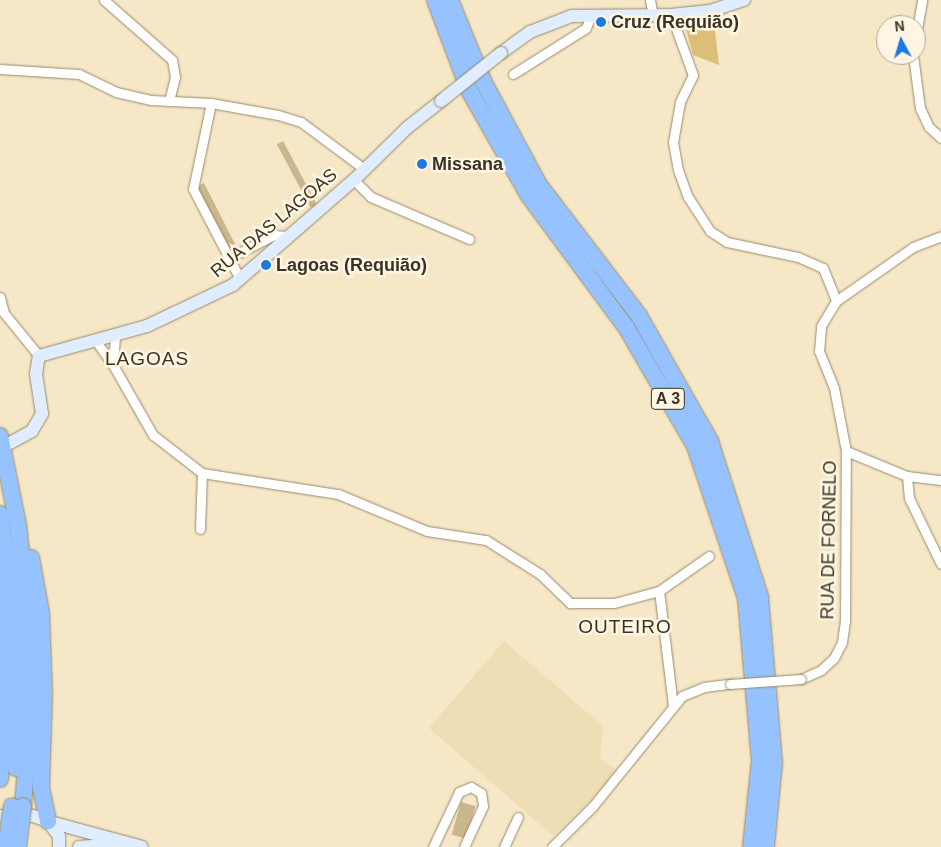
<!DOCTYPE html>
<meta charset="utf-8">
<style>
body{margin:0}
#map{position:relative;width:941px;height:847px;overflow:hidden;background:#f6e7c7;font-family:Arial,sans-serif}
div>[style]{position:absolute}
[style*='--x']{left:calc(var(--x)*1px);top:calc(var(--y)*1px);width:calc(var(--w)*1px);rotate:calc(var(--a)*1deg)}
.built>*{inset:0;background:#eeddb5}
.green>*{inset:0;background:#cab78d;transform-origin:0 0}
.water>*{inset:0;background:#dcbe77}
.roads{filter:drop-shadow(0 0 1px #978a6b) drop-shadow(0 0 1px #978a6b)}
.street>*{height:9px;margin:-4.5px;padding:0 4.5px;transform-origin:4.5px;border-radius:4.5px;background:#fff}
.secondary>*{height:12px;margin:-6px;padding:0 6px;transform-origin:6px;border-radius:6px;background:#e0edff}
.highway>*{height:16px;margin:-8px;padding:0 8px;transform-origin:8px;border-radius:8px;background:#96c3ff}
.bridges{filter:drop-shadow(0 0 1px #978a6b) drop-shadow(0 0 1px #978a6b)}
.street-bridge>*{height:9px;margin:-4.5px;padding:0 4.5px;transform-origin:4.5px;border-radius:4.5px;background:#fff}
.secondary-bridge>*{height:12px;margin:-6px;padding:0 6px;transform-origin:6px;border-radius:6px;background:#e0edff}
.highway-bridge>*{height:16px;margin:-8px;padding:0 8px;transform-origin:8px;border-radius:8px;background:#96c3ff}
.dots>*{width:14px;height:14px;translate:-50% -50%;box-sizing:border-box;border:2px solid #fef5e2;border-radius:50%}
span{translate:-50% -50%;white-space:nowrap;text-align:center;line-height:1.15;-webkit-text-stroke:5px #fef5e2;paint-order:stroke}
.shield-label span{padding:1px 4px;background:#fef5e2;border:1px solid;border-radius:4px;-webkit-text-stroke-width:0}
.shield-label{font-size:16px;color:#383326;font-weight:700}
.poi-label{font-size:18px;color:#383326;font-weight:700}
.left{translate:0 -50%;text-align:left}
.street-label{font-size:18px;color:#383326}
.neighbourhood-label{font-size:19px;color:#383326;letter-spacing:1px}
.north{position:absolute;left:876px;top:15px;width:50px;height:50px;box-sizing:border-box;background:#fef5e2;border:1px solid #afa797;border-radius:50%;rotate:354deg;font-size:14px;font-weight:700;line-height:20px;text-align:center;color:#383326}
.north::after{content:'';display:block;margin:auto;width:18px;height:22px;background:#1e78e1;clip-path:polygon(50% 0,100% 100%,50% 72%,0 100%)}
</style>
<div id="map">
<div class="built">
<div style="clip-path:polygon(504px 641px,603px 726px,600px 758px,616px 770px,599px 794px,553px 836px,429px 728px)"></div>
</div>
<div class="green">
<div style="left:283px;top:141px;width:72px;height:7px;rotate:62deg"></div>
<div style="clip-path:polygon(204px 183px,237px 248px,230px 252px,195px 187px)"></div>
<div style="left:461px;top:802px;width:15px;height:34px;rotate:16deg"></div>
</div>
<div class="water">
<div style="clip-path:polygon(690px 20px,714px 23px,719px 65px,693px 55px,686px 29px)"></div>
</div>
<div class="roads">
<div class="street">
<div style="--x:104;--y:0;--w:91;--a:41.4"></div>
<div style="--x:172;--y:60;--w:17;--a:80"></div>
<div style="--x:175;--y:77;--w:25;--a:104"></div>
<div style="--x:650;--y:0;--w:16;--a:79"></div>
<div style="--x:671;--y:15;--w:64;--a:69.9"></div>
<div style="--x:693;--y:75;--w:30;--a:116"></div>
<div style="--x:680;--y:102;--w:41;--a:99.9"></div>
<div style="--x:673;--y:142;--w:28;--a:80"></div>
<div style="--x:678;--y:170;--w:29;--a:70"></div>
<div style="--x:688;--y:197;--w:40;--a:57.1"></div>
<div style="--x:710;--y:231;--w:20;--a:33"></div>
<div style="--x:727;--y:242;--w:73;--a:11.9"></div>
<div style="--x:798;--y:257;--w:27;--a:24"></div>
<div style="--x:823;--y:268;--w:35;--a:68"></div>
<div style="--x:916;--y:35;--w:36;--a:-80"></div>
<div style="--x:913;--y:55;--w:53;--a:82.5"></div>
<div style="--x:920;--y:108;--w:21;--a:65"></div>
<div style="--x:929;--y:127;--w:16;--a:43"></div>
<div style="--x:0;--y:69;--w:79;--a:3.6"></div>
<div style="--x:79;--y:74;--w:41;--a:25.9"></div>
<div style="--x:116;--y:92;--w:36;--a:13"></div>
<div style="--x:151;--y:100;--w:60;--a:2.9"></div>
<div style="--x:211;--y:103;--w:68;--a:10.2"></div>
<div style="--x:278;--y:115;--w:24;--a:17"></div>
<div style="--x:301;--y:122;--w:79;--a:36.7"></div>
<div style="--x:513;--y:74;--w:86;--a:-32.2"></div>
<div style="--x:586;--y:28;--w:14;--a:-69"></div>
<div style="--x:211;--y:103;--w:88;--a:101.8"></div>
<div style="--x:193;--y:189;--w:102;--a:62.4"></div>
<div style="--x:354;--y:180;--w:24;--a:45"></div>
<div style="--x:371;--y:197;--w:107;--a:23.2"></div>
<div style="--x:229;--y:258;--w:51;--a:-27.1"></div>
<div style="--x:274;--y:235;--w:16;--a:4"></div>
<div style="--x:0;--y:297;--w:16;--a:76"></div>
<div style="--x:4;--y:313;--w:55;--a:50.9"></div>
<div style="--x:115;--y:336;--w:29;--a:94"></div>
<div style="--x:113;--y:365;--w:81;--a:60.3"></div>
<div style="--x:153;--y:435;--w:62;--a:37.8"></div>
<div style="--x:202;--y:473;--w:138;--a:8.8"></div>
<div style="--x:338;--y:494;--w:96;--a:22.6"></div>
<div style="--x:427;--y:531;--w:60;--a:8.7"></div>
<div style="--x:486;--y:540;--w:64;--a:32.2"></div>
<div style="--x:540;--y:574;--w:42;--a:44"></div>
<div style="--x:570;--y:603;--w:44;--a:0"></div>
<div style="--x:614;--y:603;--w:47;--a:-14.9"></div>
<div style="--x:96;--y:341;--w:29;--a:55"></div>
<div style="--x:846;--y:451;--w:66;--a:22.3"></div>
<div style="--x:907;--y:476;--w:22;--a:85"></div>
<div style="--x:909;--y:498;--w:73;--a:64.1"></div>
<div style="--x:907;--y:476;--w:34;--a:7"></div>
<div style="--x:200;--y:529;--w:56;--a:-88"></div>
<div style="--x:801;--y:679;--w:22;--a:-24"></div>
<div style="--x:821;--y:670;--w:18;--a:-43"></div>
<div style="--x:834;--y:658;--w:18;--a:-63"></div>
<div style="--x:842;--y:642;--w:21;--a:-82"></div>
<div style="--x:845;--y:621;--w:170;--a:-89.7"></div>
<div style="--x:846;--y:451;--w:64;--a:-100.8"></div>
<div style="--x:834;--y:388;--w:40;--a:-112"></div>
<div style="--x:819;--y:351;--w:25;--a:-85"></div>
<div style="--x:821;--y:326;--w:29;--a:-59"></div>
<div style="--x:836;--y:301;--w:94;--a:-35"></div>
<div style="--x:913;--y:247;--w:30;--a:-21"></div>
<div style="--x:673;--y:706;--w:116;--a:-96.9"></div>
<div style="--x:659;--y:591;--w:61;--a:-35"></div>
<div style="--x:433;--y:847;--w:61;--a:-64.7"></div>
<div style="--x:459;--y:792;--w:13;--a:-23"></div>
<div style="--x:471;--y:787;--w:12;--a:31"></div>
<div style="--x:481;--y:793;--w:13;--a:81"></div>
<div style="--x:483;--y:806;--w:45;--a:114.9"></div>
<div style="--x:504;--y:847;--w:33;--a:-65"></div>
<div style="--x:552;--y:847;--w:58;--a:-45"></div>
<div style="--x:593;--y:806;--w:141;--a:-51"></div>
<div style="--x:682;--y:696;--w:24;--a:-22"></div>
<div style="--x:704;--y:687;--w:26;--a:-7"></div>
</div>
<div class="secondary">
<div style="--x:501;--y:53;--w:36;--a:-36"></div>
<div style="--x:530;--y:32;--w:45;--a:-20.9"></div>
<div style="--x:572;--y:16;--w:99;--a:-0.6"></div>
<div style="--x:671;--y:15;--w:39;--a:-6"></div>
<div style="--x:710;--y:11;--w:36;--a:-18"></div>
<div style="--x:10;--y:443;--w:25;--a:-29"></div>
<div style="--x:32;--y:431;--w:20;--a:-60"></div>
<div style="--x:42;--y:414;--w:40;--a:-98.5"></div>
<div style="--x:36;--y:374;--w:18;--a:-81"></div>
<div style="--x:39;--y:356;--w:112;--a:-15.5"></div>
<div style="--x:147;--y:326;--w:95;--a:-25.5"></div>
<div style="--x:233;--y:285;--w:160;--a:-41"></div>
<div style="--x:354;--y:180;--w:76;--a:-44.5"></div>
<div style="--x:408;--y:127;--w:42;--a:-38.2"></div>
<div style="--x:0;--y:816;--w:33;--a:0"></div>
<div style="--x:33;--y:816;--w:16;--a:18"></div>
<div style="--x:48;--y:821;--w:19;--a:54"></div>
<div style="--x:59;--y:836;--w:11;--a:90"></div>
<div style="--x:50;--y:822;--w:95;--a:15.2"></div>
<div style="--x:79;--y:847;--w:40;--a:-4.3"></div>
</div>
<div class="highway">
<div style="--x:435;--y:0;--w:96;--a:69.3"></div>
<div style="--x:469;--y:90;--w:122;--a:60.5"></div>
<div style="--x:529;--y:196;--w:163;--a:53.5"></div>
<div style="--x:626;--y:327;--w:138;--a:59.9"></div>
<div style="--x:695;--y:446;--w:160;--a:71.5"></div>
<div style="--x:746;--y:598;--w:163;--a:85.1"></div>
<div style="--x:760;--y:760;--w:87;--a:95.9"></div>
<div style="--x:450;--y:0;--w:87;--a:67.8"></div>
<div style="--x:483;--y:81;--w:118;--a:61.7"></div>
<div style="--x:539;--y:185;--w:165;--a:52.6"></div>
<div style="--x:639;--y:316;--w:144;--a:60.4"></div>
<div style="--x:710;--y:441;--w:164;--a:72.2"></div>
<div style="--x:760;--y:597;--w:166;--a:85.2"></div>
<div style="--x:774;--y:762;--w:85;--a:95.4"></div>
<div style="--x:0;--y:436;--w:91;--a:78.6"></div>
<div style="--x:18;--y:525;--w:82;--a:83.7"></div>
<div style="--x:27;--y:607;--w:103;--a:87.8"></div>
<div style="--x:31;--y:710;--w:96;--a:94.8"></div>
<div style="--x:0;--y:514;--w:128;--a:81.9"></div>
<div style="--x:18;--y:641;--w:127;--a:90.9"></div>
<div style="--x:31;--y:558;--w:56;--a:79.7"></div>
<div style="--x:41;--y:613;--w:80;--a:87.9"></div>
<div style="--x:44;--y:693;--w:95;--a:91.8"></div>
<div style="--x:41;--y:788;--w:34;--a:78"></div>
<div style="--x:0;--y:779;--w:55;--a:-85.8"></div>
<div style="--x:4;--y:724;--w:144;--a:-90.4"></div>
</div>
</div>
<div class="bridges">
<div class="street-bridge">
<div style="--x:730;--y:684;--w:71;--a:-4"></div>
</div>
<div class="secondary-bridge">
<div style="--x:441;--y:101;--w:77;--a:-38.7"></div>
</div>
<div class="highway-bridge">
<div style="--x:6;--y:847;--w:41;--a:-81.7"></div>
<div style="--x:18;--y:847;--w:41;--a:-83"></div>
</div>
</div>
<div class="dots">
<div style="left:601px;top:22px;background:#1e78e1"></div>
<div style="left:422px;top:164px;background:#1e78e1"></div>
<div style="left:266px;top:265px;background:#1e78e1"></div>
</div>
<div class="shield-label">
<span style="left:668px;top:399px">A 3</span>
</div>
<div class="poi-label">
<span class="left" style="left:611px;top:22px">Cruz (Requião)</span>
<span class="left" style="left:432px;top:164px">Missana</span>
<span class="left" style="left:276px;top:265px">Lagoas (Requião)</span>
</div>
<div class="street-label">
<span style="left:274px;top:223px;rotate:-40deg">RUA DAS LAGOAS</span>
<span style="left:829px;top:540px;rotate:-89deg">RUA DE FORNELO</span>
</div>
<div class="neighbourhood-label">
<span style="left:147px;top:359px">LAGOAS</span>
<span style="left:625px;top:627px">OUTEIRO</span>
</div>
<div class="north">N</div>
</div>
